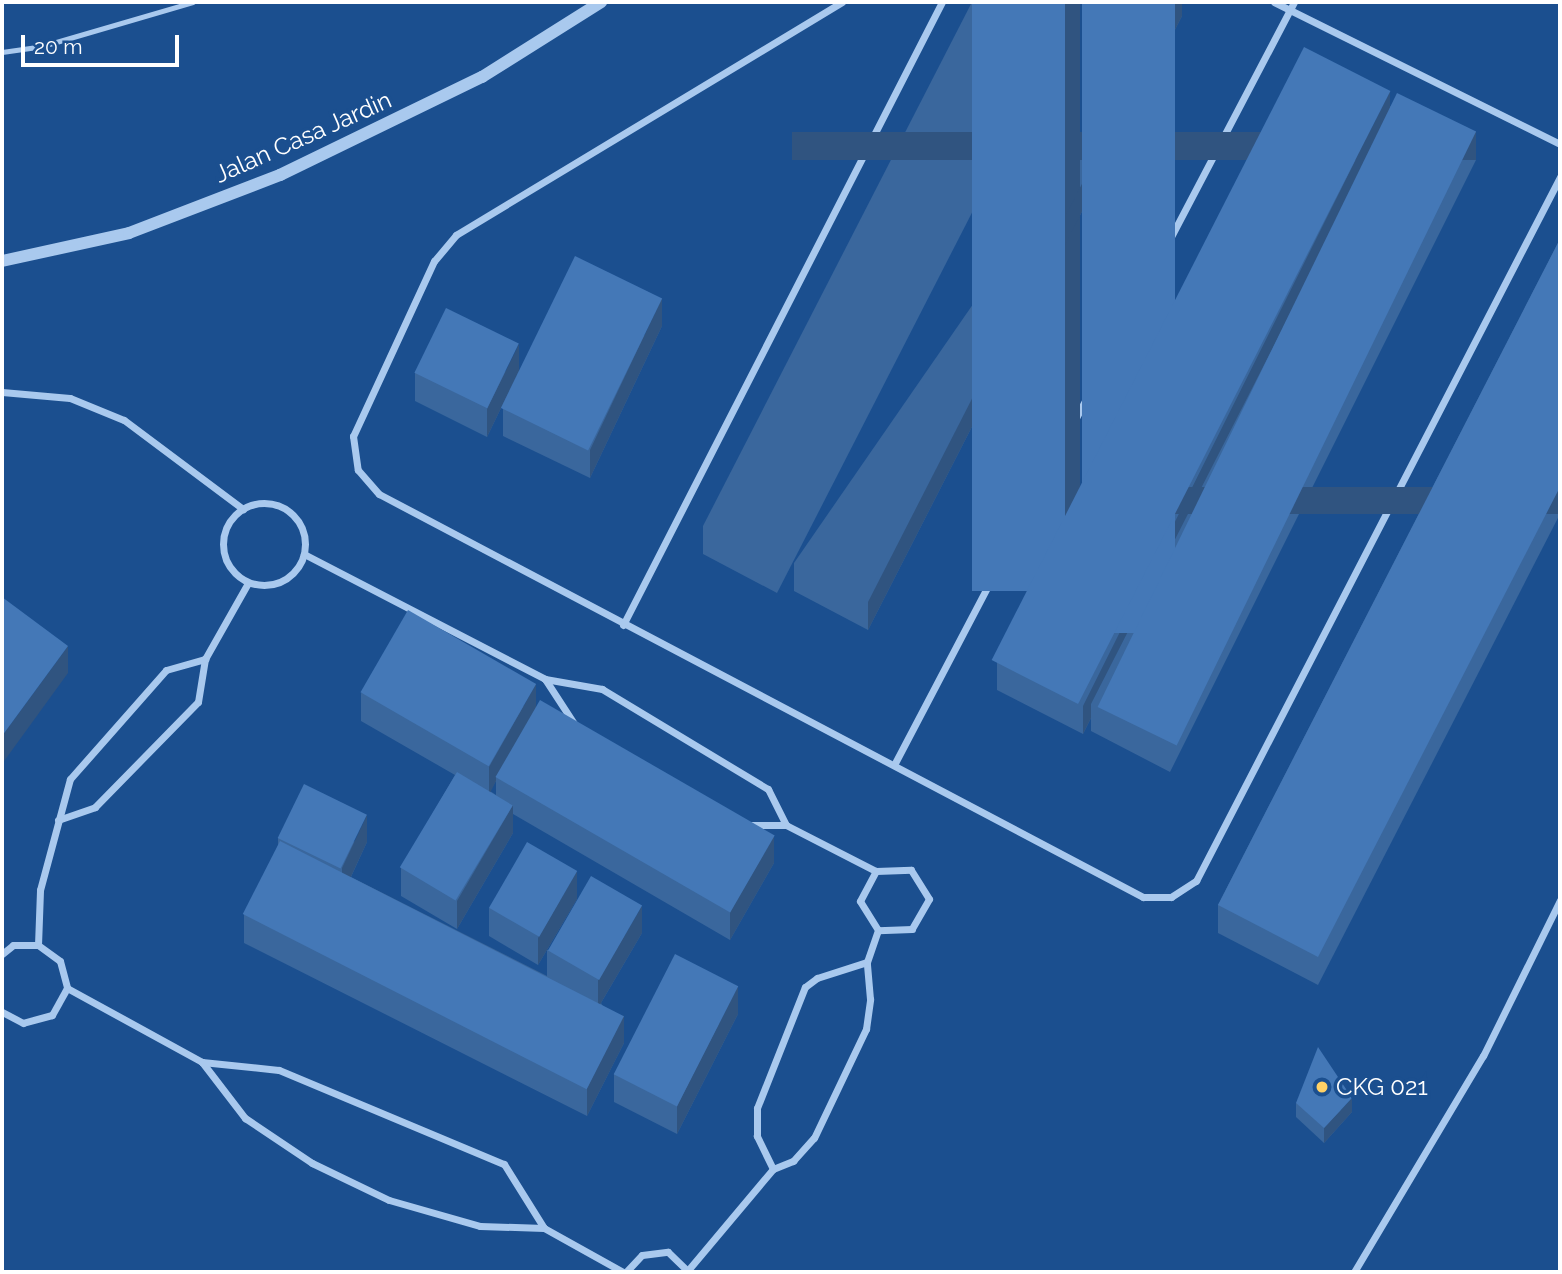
<!DOCTYPE html>
<style>
body{margin:0}
#map{position:relative;width:1562px;height:1274px;overflow:hidden;background:#1b4f8f;font-family:Raleway,sans-serif}
div>[style]{position:absolute}
[style*='--x']{left:calc(var(--x)*1px);top:calc(var(--y)*1px);width:calc(var(--w)*1px);rotate:calc(var(--a)*1deg)}
.service>*{height:5px;margin:-2.5px;padding:0 2.5px;transform-origin:2.5px;border-radius:2.5px;background:#a9c9ee}
.minor>*{height:7px;margin:-3.5px;padding:0 3.5px;transform-origin:3.5px;border-radius:3.5px;background:#a9c9ee}
.minor>.ring{margin:-3.5px;padding:0;box-sizing:content-box;background:none;border:7px solid #a9c9ee;border-radius:50%}
.tertiary>*{height:12px;margin:-6px;padding:0 6px;transform-origin:6px;border-radius:6px;background:#a9c9ee}
.wall>*{inset:0;background:#3a679d}
.shaded-wall>*{inset:0;background:#305480;transform-origin:0 0}
.building>*{inset:0;background:#4478b7;transform-origin:0 0}
.dots>*{width:19px;height:19px;translate:-50% -50%;box-sizing:border-box;border:4px solid #1b4f8f;border-radius:50%}
span{translate:-50% -50%;white-space:nowrap;text-align:center;line-height:1.15;-webkit-text-stroke:7px #1b4f8f;paint-order:stroke}
.street-label{font-size:24px;color:#fff}
.poi-label{font-size:24px;color:#fff}
.left{translate:0 -50%;text-align:left}
.frame{position:absolute;inset:0;border:4px solid #fff;pointer-events:none}
.scale{position:absolute;left:21px;top:35px;width:158px;height:32px;box-sizing:border-box;border:4px solid #fff;border-top:0;padding-left:9px;font-size:21px;line-height:24px;white-space:nowrap;color:#fff;-webkit-text-stroke:5px #1b4f8f;paint-order:stroke}
</style>
<div id="map">
<div class="service">
<div style="--x:2;--y:52;--w:37;--a:-8"></div>
<div style="--x:39;--y:47;--w:160;--a:-16.3"></div>
</div>
<div class="minor">
<div style="--x:842;--y:2;--w:451;--a:148.9"></div>
<div style="--x:456;--y:235;--w:34;--a:130"></div>
<div style="--x:434;--y:261;--w:193;--a:114.8"></div>
<div style="--x:353;--y:436;--w:34;--a:82"></div>
<div style="--x:358;--y:470;--w:32;--a:49"></div>
<div style="--x:379;--y:494;--w:864;--a:27.81"></div>
<div style="--x:1143;--y:897;--w:28;--a:0"></div>
<div style="--x:1171;--y:897;--w:30;--a:-33"></div>
<div style="--x:1196;--y:881;--w:793;--a:-62.66"></div>
<div style="--x:1274;--y:2;--w:319;--a:26.4"></div>
<div style="--x:2;--y:392;--w:68;--a:5"></div>
<div style="--x:70;--y:398;--w:58;--a:22.2"></div>
<div style="--x:124;--y:420;--w:149;--a:36.8"></div>
<div class="ring" style="left:223px;top:503px;width:75px;height:75px"></div>
<div style="--x:304;--y:554;--w:271;--a:27.4"></div>
<div style="--x:545;--y:679;--w:58;--a:10"></div>
<div style="--x:602;--y:689;--w:194;--a:31.1"></div>
<div style="--x:768;--y:789;--w:40;--a:63.4"></div>
<div style="--x:623;--y:625;--w:700;--a:-62.89"></div>
<div style="--x:545;--y:679;--w:55;--a:56.9"></div>
<div style="--x:894;--y:765;--w:861;--a:-62.33"></div>
<div style="--x:58;--y:820;--w:39;--a:-19"></div>
<div style="--x:95;--y:807;--w:147;--a:-45.6"></div>
<div style="--x:198;--y:702;--w:44;--a:-80.8"></div>
<div style="--x:205;--y:659;--w:87;--a:-60.5"></div>
<div style="--x:748;--y:825;--w:38;--a:0"></div>
<div style="--x:786;--y:825;--w:101;--a:27.1"></div>
<div style="--x:911;--y:870;--w:34;--a:58"></div>
<div style="--x:929;--y:899;--w:34;--a:120"></div>
<div style="--x:912;--y:929;--w:34;--a:178"></div>
<div style="--x:878;--y:930;--w:34;--a:-122"></div>
<div style="--x:860;--y:901;--w:34;--a:-62"></div>
<div style="--x:876;--y:871;--w:35;--a:-2"></div>
<div style="--x:38;--y:945;--w:55;--a:-87.9"></div>
<div style="--x:40;--y:890;--w:115;--a:-74.9"></div>
<div style="--x:70;--y:779;--w:145;--a:-48.6"></div>
<div style="--x:166;--y:670;--w:41;--a:-15.8"></div>
<div style="--x:2;--y:954;--w:14;--a:-39"></div>
<div style="--x:13;--y:945;--w:25;--a:0"></div>
<div style="--x:38;--y:945;--w:27;--a:36"></div>
<div style="--x:60;--y:961;--w:28;--a:75"></div>
<div style="--x:67;--y:988;--w:31;--a:119"></div>
<div style="--x:52;--y:1015;--w:30;--a:165"></div>
<div style="--x:23;--y:1023;--w:24;--a:-152"></div>
<div style="--x:67;--y:988;--w:154;--a:28.7"></div>
<div style="--x:202;--y:1062;--w:71;--a:52.5"></div>
<div style="--x:245;--y:1118;--w:81;--a:33.9"></div>
<div style="--x:312;--y:1163;--w:85;--a:25.7"></div>
<div style="--x:389;--y:1200;--w:95;--a:15.9"></div>
<div style="--x:480;--y:1226;--w:64;--a:1.8"></div>
<div style="--x:544;--y:1228;--w:90;--a:29.1"></div>
<div style="--x:202;--y:1062;--w:77;--a:5.9"></div>
<div style="--x:279;--y:1070;--w:244;--a:22.7"></div>
<div style="--x:504;--y:1164;--w:75;--a:58"></div>
<div style="--x:773;--y:1169;--w:37;--a:-116"></div>
<div style="--x:757;--y:1136;--w:28;--a:-90"></div>
<div style="--x:757;--y:1108;--w:130;--a:-68.4"></div>
<div style="--x:805;--y:987;--w:15;--a:-37"></div>
<div style="--x:817;--y:978;--w:52;--a:-17.7"></div>
<div style="--x:689;--y:1269;--w:131;--a:-50"></div>
<div style="--x:773;--y:1169;--w:22;--a:-22"></div>
<div style="--x:793;--y:1161;--w:31;--a:-48"></div>
<div style="--x:814;--y:1138;--w:121;--a:-64.5"></div>
<div style="--x:866;--y:1029;--w:30;--a:-82"></div>
<div style="--x:870;--y:999;--w:37;--a:-95"></div>
<div style="--x:867;--y:962;--w:34;--a:-71"></div>
<div style="--x:626;--y:1272;--w:23;--a:-47"></div>
<div style="--x:642;--y:1255;--w:26;--a:-7"></div>
<div style="--x:668;--y:1252;--w:29;--a:44"></div>
<div style="--x:1354;--y:1272;--w:252;--a:-59.2"></div>
<div style="--x:1483;--y:1056;--w:174;--a:-63.7"></div>
</div>
<div class="tertiary">
<div style="--x:2;--y:261;--w:130;--a:-12.4"></div>
<div style="--x:129;--y:233;--w:162;--a:-21"></div>
<div style="--x:280;--y:175;--w:225;--a:-25.9"></div>
<div style="--x:482;--y:77;--w:141;--a:-32.2"></div>
</div>
<div class="wall">
<div style="clip-path:polygon(972px 2px,1080px 2px,777px 593px,703px 554px,703px 526px)"></div>
<div style="clip-path:polygon(1182px 2px,1182px 16px,868px 630px,794px 591px,794px 563px)"></div>
<div style="clip-path:polygon(1390px 106px,1476px 160px,1170px 772px,1091px 731px,1091px 718px,1083px 734px,997px 690px,997px 663px)"></div>
<div style="clip-path:polygon(1560px 239px,1560px 514px,1318px 985px,1218px 933px,1218px 905px)"></div>
<div style="clip-path:polygon(662px 326px,590px 478px,503px 436px,503px 409px)"></div>
<div style="clip-path:polygon(519px 371px,487px 437px,415px 401px,415px 373px)"></div>
<div style="clip-path:polygon(evenodd,361px 693px,536px 707px,774px 863px,730px 940px,513px 814px,513px 833px,457px 929px,401px 896px,401px 868px,455px 775px,361px 721px,361px 693px,496px 781px,496px 795px,490px 791px,496px 781px)"></div>
<div style="clip-path:polygon(278px 838px,367px 842px,351px 877px,547px 976px,547px 950px,642px 933px,601px 1003px,624px 1043px,587px 1116px,244px 943px,244px 915px,278px 846px)"></div>
<div style="clip-path:polygon(577px 899px,538px 965px,489px 936px,489px 908px)"></div>
<div style="clip-path:polygon(738px 1014px,677px 1134px,614px 1102px,614px 1074px)"></div>
<div style="clip-path:polygon(1296px 1103px,1352px 1112px,1324px 1143px,1296px 1117px)"></div>
</div>
<div class="shaded-wall">
<div style="left:1065px;top:2px;width:15px;height:632px"></div>
<div style="clip-path:polygon(1175px 2px,1182px 2px,1182px 16px,868px 630px,868px 602px)"></div>
<div style="clip-path:polygon(1390px 91px,1390px 118px,1091px 704px,1091px 718px,1083px 734px,1083px 706px)"></div>
<div style="left:1476px;top:132px;width:28px;height:684px;rotate:90deg"></div>
<div style="clip-path:polygon(662px 298px,662px 326px,590px 478px,590px 450px)"></div>
<div style="clip-path:polygon(519px 344px,519px 371px,487px 437px,487px 409px)"></div>
<div style="left:1560px;top:487px;width:27px;height:529px;rotate:90deg"></div>
<div style="clip-path:polygon(68px 646px,68px 673px,2px 764px,2px 736px)"></div>
<div style="clip-path:polygon(536px 684px,536px 712px,496px 777px,496px 781px,489px 795px,489px 767px)"></div>
<div style="clip-path:polygon(513px 805px,513px 833px,457px 929px,457px 901px)"></div>
<div style="clip-path:polygon(367px 815px,367px 842px,342px 896px,342px 868px)"></div>
<div style="clip-path:polygon(774px 836px,774px 863px,730px 940px,730px 912px)"></div>
<div style="clip-path:polygon(577px 871px,577px 899px,538px 965px,538px 938px)"></div>
<div style="clip-path:polygon(642px 906px,642px 933px,598px 1008px,598px 980px)"></div>
<div style="clip-path:polygon(738px 986px,738px 1014px,677px 1134px,677px 1106px)"></div>
<div style="clip-path:polygon(624px 1015px,624px 1043px,587px 1116px,587px 1088px)"></div>
<div style="clip-path:polygon(1352px 1098px,1352px 1112px,1324px 1143px,1324px 1128px)"></div>
</div>
<div class="building">
<div style="left:972px;top:2px;width:93px;height:589px"></div>
<div style="left:1082px;top:2px;width:93px;height:631px"></div>
<div style="left:1304px;top:47px;width:97px;height:688px;rotate:27deg"></div>
<div style="left:1397px;top:93px;width:88px;height:683px;rotate:26deg"></div>
<div style="clip-path:polygon(1560px 239px,1560px 487px,1318px 957px,1218px 905px)"></div>
<div style="left:575px;top:256px;width:97px;height:169px;rotate:26deg"></div>
<div style="left:446px;top:308px;width:81px;height:72px;rotate:26deg"></div>
<div style="clip-path:polygon(2px 597px,68px 646px,2px 736px)"></div>
<div style="left:408px;top:610px;width:148px;height:95px;rotate:30deg"></div>
<div style="left:540px;top:700px;width:271px;height:89px;rotate:30deg"></div>
<div style="left:457px;top:772px;width:65px;height:111px;rotate:31deg"></div>
<div style="left:304px;top:784px;width:70px;height:60px;rotate:26deg"></div>
<div style="left:280px;top:841px;width:386px;height:82px;rotate:27deg"></div>
<div style="left:527px;top:842px;width:58px;height:76px;rotate:30deg"></div>
<div style="left:591px;top:876px;width:59px;height:86px;rotate:30deg"></div>
<div style="left:675px;top:954px;width:71px;height:135px;rotate:27deg"></div>
<div style="clip-path:polygon(1318px 1047px,1352px 1098px,1324px 1128px,1296px 1103px)"></div>
</div>
<div class="dots">
<div style="left:1322px;top:1087px;background:#ffd166"></div>
</div>
<div class="street-label">
<span style="left:303px;top:137px;rotate:-24deg">Jalan Casa Jardin</span>
</div>
<div class="poi-label">
<span class="left" style="left:1336px;top:1087px">CKG 021</span>
</div>
<div class="frame"></div>
<div class="scale">20 m</div>
</div>
